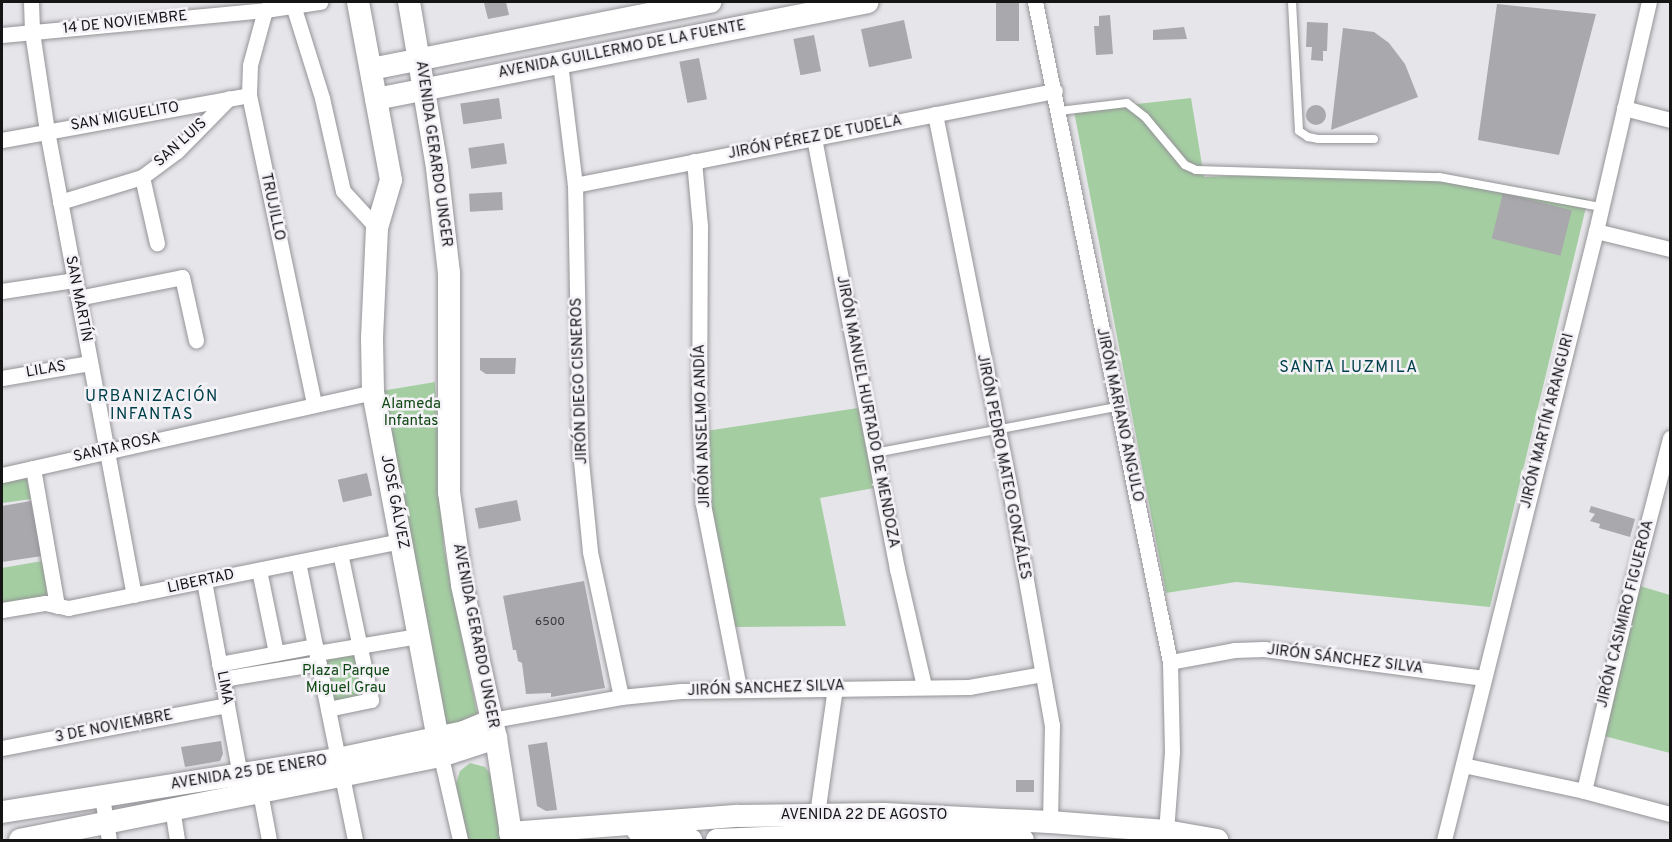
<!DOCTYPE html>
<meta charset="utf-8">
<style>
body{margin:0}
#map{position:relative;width:1672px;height:842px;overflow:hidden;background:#e6e5e9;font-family:Overpass,sans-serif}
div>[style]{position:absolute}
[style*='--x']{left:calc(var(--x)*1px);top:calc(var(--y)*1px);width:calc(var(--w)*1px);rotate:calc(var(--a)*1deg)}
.green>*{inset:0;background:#a4cea2;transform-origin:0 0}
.building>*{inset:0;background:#a9a8ac;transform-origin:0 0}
.round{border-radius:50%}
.roads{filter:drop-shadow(0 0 2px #959397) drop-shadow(0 0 2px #959397)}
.lane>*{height:8px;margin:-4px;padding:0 4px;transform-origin:4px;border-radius:4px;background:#fff}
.street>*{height:15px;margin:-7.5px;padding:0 7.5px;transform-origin:7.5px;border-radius:7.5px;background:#fff}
.secondary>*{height:22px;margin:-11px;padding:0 11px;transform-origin:11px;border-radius:11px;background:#fff}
span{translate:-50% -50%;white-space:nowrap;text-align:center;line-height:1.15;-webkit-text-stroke:5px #f4f2f7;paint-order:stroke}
.number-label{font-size:12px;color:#3a3a3c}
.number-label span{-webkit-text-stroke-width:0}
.street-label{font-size:15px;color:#151516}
.park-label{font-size:15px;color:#0e4712}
.neighbourhood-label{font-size:16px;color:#00404a;letter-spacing:1.5px}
.frame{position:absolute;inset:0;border:3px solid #151516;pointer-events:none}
</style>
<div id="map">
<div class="green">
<div style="clip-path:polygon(1191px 98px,1204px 177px,1259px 175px,1461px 179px,1588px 199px,1490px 607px,1236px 582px,1166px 593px,1074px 111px)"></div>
<div style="clip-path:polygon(435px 382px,444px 548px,478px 718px,464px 732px,445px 723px,381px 391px)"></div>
<div style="clip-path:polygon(858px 408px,874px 488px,820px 498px,846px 626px,734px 627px,708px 504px,706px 431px)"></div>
<div style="clip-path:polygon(26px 476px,31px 499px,2px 503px,2px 481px)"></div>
<div style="clip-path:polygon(42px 561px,49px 598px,2px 606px,2px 568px)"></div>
<div style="clip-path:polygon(1640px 586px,1670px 595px,1670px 753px,1604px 736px)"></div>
<div style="left:360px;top:651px;width:50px;height:40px;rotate:77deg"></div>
<div style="clip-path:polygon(470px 763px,485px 767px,493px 778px,505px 840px,467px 840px,456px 784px,460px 771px)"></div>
</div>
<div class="building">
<div style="clip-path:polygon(493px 2px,506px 2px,509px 15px,488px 19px,484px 3px)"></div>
<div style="left:996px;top:2px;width:23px;height:39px"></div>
<div style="clip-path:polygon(1497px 4px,1596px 14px,1559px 155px,1478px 140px)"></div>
<div style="clip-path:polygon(1110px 15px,1113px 54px,1096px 55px,1094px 26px,1099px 26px,1099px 16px)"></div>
<div style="left:904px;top:20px;width:39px;height:44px;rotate:78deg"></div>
<div style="clip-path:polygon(1307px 22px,1328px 23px,1327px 51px,1323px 51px,1323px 61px,1311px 60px,1312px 47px,1306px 47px)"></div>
<div style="clip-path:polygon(1184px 27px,1187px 39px,1153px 40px,1153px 30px)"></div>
<div style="clip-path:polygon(1343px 28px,1374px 32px,1389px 43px,1405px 64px,1418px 97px,1331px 130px)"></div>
<div style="left:814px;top:35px;width:37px;height:21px;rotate:79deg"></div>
<div style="left:699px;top:58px;width:42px;height:20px;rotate:79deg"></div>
<div style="left:499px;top:98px;width:21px;height:39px;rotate:82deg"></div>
<div class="round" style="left:1306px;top:105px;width:20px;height:20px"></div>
<div style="left:504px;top:143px;width:21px;height:36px;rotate:82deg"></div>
<div style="left:502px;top:192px;width:18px;height:33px;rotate:87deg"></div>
<div style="left:1503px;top:193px;width:71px;height:47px;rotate:14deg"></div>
<div style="clip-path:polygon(480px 358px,516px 358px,515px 374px,486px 374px,480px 370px)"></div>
<div style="left:367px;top:473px;width:23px;height:30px;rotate:77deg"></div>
<div style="left:517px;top:500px;width:21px;height:43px;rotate:79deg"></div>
<div style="clip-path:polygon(31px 501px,42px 556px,2px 562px,2px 506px)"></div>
<div style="clip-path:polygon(1591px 506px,1635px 519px,1630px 537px,1599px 528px,1600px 524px,1590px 521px,1595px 514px,1589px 512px)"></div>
<div style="clip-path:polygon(584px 581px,605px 688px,551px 697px,551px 693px,526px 694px,522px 663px,518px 661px,516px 650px,513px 650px,503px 596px)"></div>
<div style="clip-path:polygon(221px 741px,223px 754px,220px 761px,185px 767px,181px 747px)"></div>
<div style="clip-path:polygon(547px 742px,557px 810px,546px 811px,537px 806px,528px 745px)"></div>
<div style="left:1016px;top:780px;width:18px;height:12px"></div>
</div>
<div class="roads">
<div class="lane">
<div style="--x:1292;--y:2;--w:129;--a:86.9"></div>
<div style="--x:1299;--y:131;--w:11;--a:34"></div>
<div style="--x:1308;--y:137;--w:10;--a:11"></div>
<div style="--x:1318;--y:139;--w:56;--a:0"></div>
<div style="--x:1059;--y:111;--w:68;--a:-6.7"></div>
<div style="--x:1127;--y:103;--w:23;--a:38"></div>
<div style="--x:1145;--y:117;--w:62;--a:50.2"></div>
<div style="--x:1185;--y:165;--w:12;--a:24"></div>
<div style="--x:1196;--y:170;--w:243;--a:1.7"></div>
<div style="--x:1439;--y:177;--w:165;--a:10.5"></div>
<div style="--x:875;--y:453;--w:246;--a:-10.8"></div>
</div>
<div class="street">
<div style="--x:31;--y:2;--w:30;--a:88"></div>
<div style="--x:32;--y:32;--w:100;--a:81.4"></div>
<div style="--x:47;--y:131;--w:472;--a:79.4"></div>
<div style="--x:292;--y:2;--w:101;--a:72.6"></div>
<div style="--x:322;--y:98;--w:95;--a:77.3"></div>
<div style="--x:343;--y:191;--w:50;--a:47.4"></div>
<div style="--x:1035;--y:2;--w:674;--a:78.44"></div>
<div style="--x:1170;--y:662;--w:90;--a:88.7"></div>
<div style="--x:1172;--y:752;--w:79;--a:94.3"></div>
<div style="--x:265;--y:10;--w:57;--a:105.3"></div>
<div style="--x:250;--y:65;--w:30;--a:92"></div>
<div style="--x:249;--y:95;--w:316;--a:78.1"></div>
<div style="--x:2;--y:35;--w:264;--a:-5.4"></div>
<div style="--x:265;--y:10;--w:56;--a:-8.3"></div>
<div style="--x:560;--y:63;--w:123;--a:83"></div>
<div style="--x:575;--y:185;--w:266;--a:88.9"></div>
<div style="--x:580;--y:451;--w:101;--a:84.3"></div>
<div style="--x:590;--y:552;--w:148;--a:77.9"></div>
<div style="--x:1624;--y:108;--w:48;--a:14.6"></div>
<div style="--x:935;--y:114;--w:383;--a:78.7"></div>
<div style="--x:1010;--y:490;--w:239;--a:79.9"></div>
<div style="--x:1052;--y:725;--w:97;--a:91.2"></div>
<div style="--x:814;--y:138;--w:439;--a:79.1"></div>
<div style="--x:897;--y:569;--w:120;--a:77"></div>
<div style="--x:2;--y:140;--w:251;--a:-10.3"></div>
<div style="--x:694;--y:161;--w:65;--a:84.7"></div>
<div style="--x:700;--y:226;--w:169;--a:90.3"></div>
<div style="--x:699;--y:395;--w:109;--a:87.9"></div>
<div style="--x:703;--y:504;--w:187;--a:78.9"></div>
<div style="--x:142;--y:177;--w:68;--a:77.2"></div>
<div style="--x:575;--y:185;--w:489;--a:-11.1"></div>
<div style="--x:60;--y:202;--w:86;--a:-17"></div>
<div style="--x:142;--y:177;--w:44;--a:-36.6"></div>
<div style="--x:177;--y:151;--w:74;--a:-45.5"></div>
<div style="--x:1596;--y:231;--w:76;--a:13.7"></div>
<div style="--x:2;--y:291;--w:74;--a:-8.6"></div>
<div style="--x:78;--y:298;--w:106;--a:-11.4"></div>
<div style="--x:182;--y:277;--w:65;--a:77.5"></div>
<div style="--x:2;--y:378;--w:89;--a:-9.7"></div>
<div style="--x:33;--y:468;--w:140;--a:80.1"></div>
<div style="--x:2;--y:475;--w:380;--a:-12.6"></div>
<div style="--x:298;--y:562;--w:201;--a:78.5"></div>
<div style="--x:259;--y:570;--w:85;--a:78.4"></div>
<div style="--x:204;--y:581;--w:203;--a:79.5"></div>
<div style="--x:2;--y:610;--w:44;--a:-9.2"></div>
<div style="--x:45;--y:603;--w:24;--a:12"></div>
<div style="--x:68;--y:608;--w:340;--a:-11.4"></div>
<div style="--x:317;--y:653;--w:102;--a:-9.6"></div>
<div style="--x:1170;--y:662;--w:65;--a:-10.6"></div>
<div style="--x:1234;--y:650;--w:30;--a:-2"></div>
<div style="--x:1264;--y:649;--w:222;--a:7.5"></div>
<div style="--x:219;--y:664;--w:98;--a:-10.6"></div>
<div style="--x:222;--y:679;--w:98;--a:-9.4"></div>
<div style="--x:328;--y:709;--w:44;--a:-11.8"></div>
<div style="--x:371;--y:700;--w:150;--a:-101.9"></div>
<div style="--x:492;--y:720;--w:131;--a:-10.1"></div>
<div style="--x:621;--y:697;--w:60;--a:-5.7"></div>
<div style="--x:681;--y:691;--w:288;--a:-0.8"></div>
<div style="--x:969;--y:687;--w:74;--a:-10.1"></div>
<div style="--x:2;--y:748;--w:229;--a:-10.8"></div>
<div style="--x:439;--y:748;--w:94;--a:77.1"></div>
<div style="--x:1463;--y:765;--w:124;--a:12.1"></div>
<div style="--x:1584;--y:791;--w:89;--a:15"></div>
<div style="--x:342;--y:776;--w:65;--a:78.5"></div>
<div style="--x:1584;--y:791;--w:212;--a:-76.9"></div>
<div style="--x:1632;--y:584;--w:151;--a:-75.4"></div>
<div style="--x:260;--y:792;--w:49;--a:79.4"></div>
<div style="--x:102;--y:797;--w:44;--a:80.8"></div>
<div style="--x:172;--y:808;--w:32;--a:81"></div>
<div style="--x:817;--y:814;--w:128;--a:-81.9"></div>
<div style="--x:1444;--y:840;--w:628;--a:-75.99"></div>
<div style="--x:1596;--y:231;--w:235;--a:-77"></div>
</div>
<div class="secondary">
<div style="--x:358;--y:2;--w:181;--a:79.5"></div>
<div style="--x:391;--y:180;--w:50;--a:106.3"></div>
<div style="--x:377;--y:228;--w:111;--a:92.6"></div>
<div style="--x:372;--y:339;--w:53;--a:88.9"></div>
<div style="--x:373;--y:392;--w:353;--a:79.4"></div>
<div style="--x:409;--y:2;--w:168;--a:80.4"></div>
<div style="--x:437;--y:168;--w:106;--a:83.5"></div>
<div style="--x:449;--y:273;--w:219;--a:90"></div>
<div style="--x:449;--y:492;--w:94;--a:82"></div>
<div style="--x:462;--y:585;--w:157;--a:77.5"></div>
<div style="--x:496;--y:738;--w:103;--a:81.1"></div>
<div style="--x:371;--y:69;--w:346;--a:-11.2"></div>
<div style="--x:376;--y:99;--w:501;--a:-11.15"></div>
<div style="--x:2;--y:812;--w:340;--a:-9"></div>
<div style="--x:338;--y:759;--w:129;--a:-12.1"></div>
<div style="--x:464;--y:732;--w:30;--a:-23"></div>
<div style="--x:638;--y:831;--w:54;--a:9.6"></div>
<div style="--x:510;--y:833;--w:229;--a:-4.3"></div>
<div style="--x:738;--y:816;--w:146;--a:-0.8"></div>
<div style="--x:884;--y:814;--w:166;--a:2.8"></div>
<div style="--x:1050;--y:822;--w:116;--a:4.4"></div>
<div style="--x:1166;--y:831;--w:52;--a:10"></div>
<div style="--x:20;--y:840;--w:429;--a:-11.3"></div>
<div style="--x:441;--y:756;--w:58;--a:-18.1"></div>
<div style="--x:717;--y:840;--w:165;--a:-2.4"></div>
<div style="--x:882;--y:833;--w:141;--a:2.8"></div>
</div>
</div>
<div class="number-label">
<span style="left:550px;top:623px">6500</span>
</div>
<div class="street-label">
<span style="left:125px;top:23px;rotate:-6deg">14 DE NOVIEMBRE</span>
<span style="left:622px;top:50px;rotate:-11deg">AVENIDA GUILLERMO DE LA FUENTE</span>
<span style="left:125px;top:117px;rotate:-10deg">SAN MIGUELITO</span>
<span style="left:815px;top:138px;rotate:-11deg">JIRÓN PÉREZ DE TUDELA</span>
<span style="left:181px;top:143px;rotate:-42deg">SAN LUIS</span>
<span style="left:433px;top:154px;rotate:82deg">AVENIDA GERARDO UNGER</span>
<span style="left:272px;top:207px;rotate:78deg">TRUJILLO</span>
<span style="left:78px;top:299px;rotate:79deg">SAN MARTÍN</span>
<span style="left:46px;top:370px;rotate:-10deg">LILAS</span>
<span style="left:580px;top:381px;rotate:-92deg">JIRÓN DIEGO CISNEROS</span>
<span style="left:867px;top:412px;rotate:79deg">JIRÓN MANUEL HURTADO DE MENDOZA</span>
<span style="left:1119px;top:415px;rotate:78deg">JIRÓN MARIANO ANGULO</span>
<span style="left:1548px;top:421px;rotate:-76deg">JIRÓN MARTÍN ARANGURI</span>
<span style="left:703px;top:426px;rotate:-92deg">JIRÓN ANSELMO ANDÍA</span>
<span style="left:117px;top:448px;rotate:-13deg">SANTA ROSA</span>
<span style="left:1003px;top:467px;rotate:79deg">JIRÓN PEDRO MATEO GONZÁLES</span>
<span style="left:394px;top:502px;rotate:79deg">JOSÉ GÁLVEZ</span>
<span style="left:201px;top:582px;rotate:-12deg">LIBERTAD</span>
<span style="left:1626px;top:614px;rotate:-76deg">JIRÓN CASIMIRO FIGUEROA</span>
<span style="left:475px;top:636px;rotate:79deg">AVENIDA GERARDO UNGER</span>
<span style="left:1345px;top:660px;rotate:7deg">JIRÓN SÁNCHEZ SILVA</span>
<span style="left:224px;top:688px;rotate:79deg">LIMA</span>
<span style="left:766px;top:689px;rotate:-2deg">JIRÓN SANCHEZ SILVA</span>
<span style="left:114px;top:727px;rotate:-11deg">3 DE NOVIEMBRE</span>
<span style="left:249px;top:773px;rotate:-9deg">AVENIDA 25 DE ENERO</span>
<span style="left:864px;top:816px">AVENIDA 22 DE AGOSTO</span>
</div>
<div class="park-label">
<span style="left:411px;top:413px">Alameda<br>Infantas</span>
<span style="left:346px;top:680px">Plaza Parque<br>Miguel Grau</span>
</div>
<div class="neighbourhood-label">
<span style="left:1349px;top:368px">SANTA LUZMILA</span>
<span style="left:152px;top:406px">URBANIZACIÓN<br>INFANTAS</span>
</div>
<div class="frame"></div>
</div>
